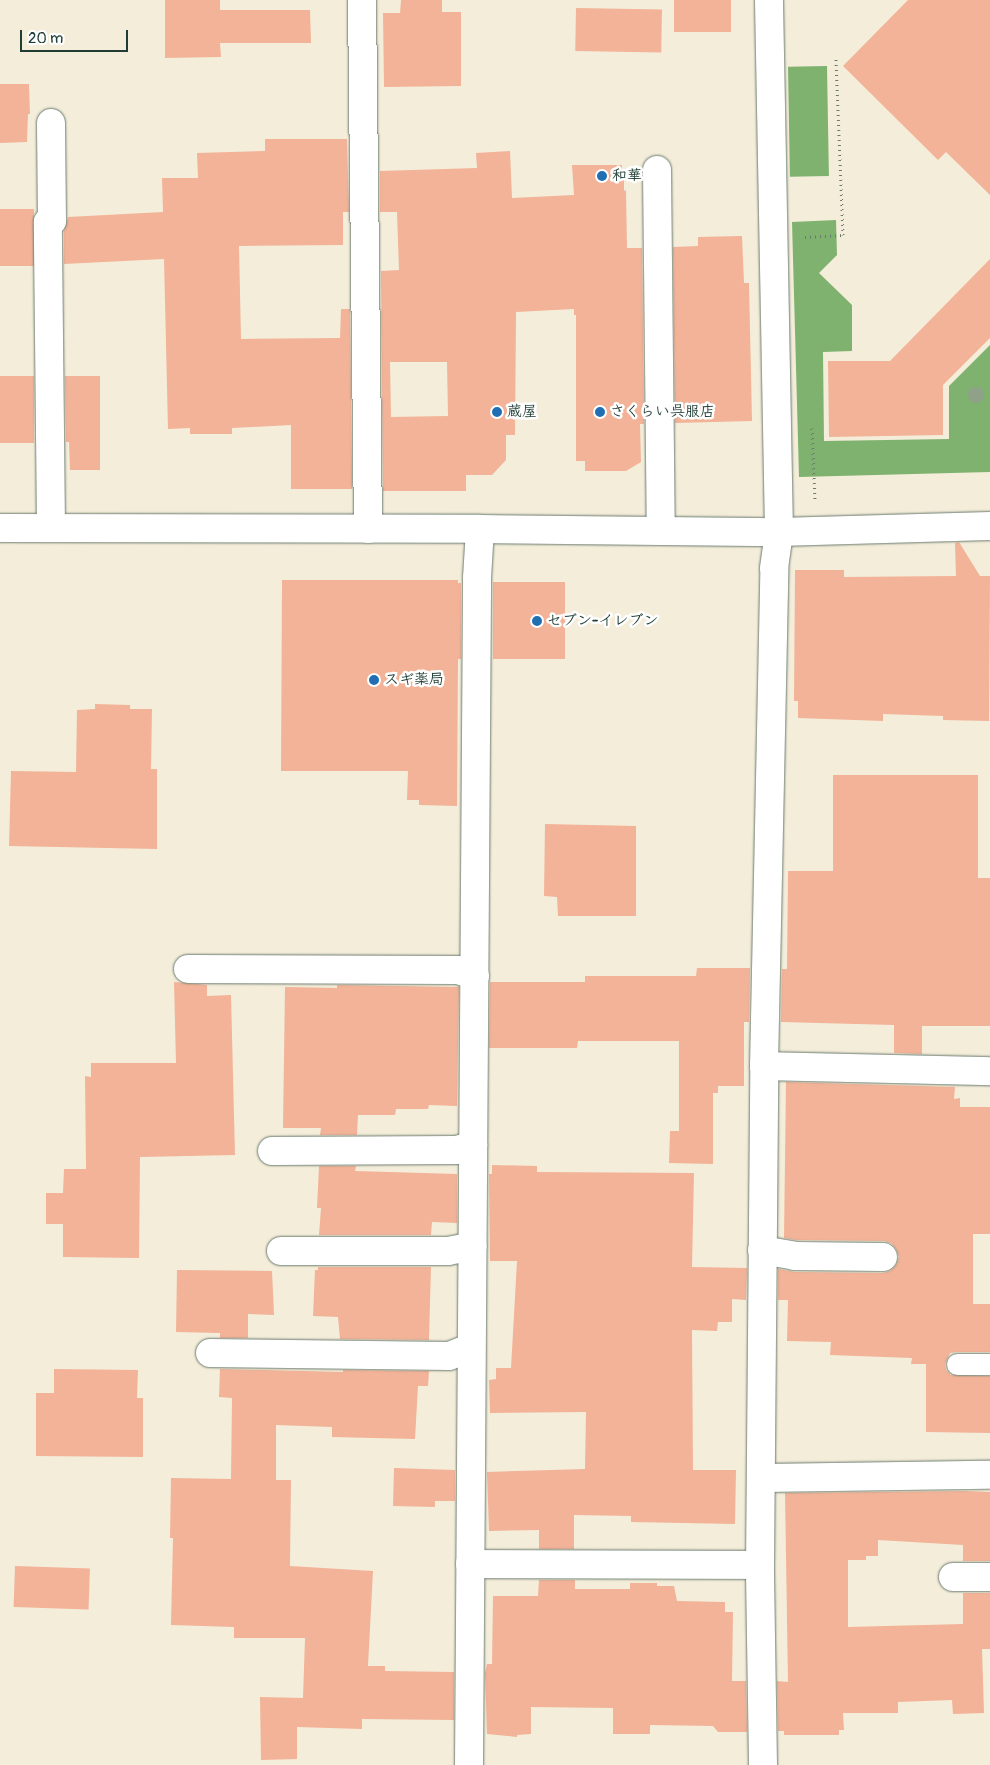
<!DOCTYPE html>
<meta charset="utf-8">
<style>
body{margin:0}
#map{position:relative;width:990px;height:1765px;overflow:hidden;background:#f4edda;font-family:Pangolin,"Klee One",sans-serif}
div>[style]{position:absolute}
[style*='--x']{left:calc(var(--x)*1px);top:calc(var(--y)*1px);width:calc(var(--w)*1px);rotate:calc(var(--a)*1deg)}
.forest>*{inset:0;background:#7fb26e;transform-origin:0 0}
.building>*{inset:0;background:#f2b398;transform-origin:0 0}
.path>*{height:3px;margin-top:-1.5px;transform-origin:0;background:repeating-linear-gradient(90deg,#6a7b6e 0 1px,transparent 0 5px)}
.roads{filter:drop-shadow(0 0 1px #6a7b6e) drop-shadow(0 0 1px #6a7b6e)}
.lane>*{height:21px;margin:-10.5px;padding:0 10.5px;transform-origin:10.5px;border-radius:10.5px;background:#fff}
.street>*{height:28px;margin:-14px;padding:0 14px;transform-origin:14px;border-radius:14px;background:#fff}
.secondary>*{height:28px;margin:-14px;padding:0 14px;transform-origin:14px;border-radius:14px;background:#fff}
.trees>*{width:16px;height:16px;margin:-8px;border-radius:50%;background:#90a189}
.dots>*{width:14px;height:14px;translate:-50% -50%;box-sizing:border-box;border:2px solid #fff;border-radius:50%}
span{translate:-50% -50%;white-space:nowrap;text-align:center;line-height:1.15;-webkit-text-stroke:5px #fff;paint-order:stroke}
.poi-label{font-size:15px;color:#1f3d34;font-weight:700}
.left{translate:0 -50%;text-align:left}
.scale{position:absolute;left:20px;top:30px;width:108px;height:22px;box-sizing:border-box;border:2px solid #1f3d34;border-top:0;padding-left:6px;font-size:15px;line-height:18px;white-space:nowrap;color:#1f3d34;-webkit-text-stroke:4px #fff;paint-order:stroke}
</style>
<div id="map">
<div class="forest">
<div style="left:827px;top:66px;width:110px;height:39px;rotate:89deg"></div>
<div style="clip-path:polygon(836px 220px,837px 255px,819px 273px,852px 305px,852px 351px,823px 352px,824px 441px,949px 439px,949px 386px,990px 345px,990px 472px,799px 477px,792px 222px)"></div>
</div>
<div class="building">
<div style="clip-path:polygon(165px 0,220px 0,220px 10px,310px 10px,311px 43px,220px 43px,221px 57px,165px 58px)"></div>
<div style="clip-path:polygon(401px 0,442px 0,442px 12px,461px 12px,461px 86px,384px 87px,383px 13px,400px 13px)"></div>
<div style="left:674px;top:0;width:57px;height:32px"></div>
<div style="clip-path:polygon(908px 0,990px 0,990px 195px,946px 152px,938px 160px,843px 66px)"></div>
<div style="left:576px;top:8px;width:86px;height:43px;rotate:1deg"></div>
<div style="clip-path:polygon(0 84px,29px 84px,30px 114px,28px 114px,27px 142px,0 143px)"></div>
<div style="clip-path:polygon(265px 139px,347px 139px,349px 212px,343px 212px,343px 245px,239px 246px,241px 339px,340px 338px,341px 309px,350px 309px,352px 489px,291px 489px,291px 425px,232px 428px,232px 434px,190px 434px,190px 428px,168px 429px,164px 259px,64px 264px,64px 231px,68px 217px,163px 212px,162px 178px,198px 178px,197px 153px,265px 151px)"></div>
<div style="clip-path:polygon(evenodd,510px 151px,512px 198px,574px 195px,572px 165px,622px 165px,621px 179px,624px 178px,624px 191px,626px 190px,627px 248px,642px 248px,644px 424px,640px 424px,641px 462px,626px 471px,585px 471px,585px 461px,576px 461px,576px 315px,574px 315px,574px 309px,516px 312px,515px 435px,506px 435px,506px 460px,492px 475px,466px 475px,466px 491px,383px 491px,381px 271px,399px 270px,397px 212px,380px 212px,380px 171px,477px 168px,476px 153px,510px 151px,390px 362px,447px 362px,448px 416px,391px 417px,390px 362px)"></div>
<div style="left:0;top:209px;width:34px;height:57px"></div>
<div style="clip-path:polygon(742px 236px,744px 283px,749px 283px,752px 421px,675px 423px,673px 247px,698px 246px,698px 237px)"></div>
<div style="clip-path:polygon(990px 259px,990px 338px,943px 385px,943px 435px,829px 437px,828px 361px,890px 361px)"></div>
<div style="left:0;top:376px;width:34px;height:67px"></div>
<div style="clip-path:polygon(65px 376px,100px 376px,100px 470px,70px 470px,69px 442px,66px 442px)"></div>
<div style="clip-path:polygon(959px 542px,980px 576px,990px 576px,989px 721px,943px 720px,943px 716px,883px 714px,883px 721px,798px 718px,798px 701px,794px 701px,795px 570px,844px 570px,844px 577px,956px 576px,955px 543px)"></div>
<div style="clip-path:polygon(282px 580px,458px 580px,458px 583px,461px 583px,461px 659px,458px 659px,457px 806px,419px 805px,419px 800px,407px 800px,408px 771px,281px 771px)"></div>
<div style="left:493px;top:582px;width:72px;height:77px"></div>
<div style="clip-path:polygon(95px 704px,130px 705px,130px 709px,152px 709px,151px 769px,157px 769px,157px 849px,9px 846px,11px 771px,76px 772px,77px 710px,95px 709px)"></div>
<div style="clip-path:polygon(833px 775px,978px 775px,978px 878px,990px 878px,990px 1026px,922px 1026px,922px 1054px,894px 1053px,894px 1025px,781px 1022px,782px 969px,787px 969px,788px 871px,833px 871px)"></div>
<div style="clip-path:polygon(545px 824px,636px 826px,636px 916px,558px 916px,557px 897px,544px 896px)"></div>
<div style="clip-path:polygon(697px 968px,750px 968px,749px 1022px,744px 1022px,744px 1086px,718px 1086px,718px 1093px,713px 1093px,713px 1164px,669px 1163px,670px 1131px,679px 1131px,679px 1041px,578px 1041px,577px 1048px,489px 1048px,490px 982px,585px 982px,585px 976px,696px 976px)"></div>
<div style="clip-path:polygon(174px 982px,207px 985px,207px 996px,231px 995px,235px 1155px,140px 1157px,139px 1258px,63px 1257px,63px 1224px,46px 1224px,46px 1193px,63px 1193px,64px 1169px,86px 1169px,85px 1076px,91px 1077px,91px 1063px,176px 1063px)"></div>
<div style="clip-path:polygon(337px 985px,459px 987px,457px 1106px,429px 1105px,428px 1109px,396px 1109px,395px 1115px,358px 1115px,357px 1135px,320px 1135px,321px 1128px,283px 1128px,285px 987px,337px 988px)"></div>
<div style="clip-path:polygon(786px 1082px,955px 1087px,954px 1099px,960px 1098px,960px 1107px,990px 1107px,990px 1234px,973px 1234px,973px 1304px,990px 1304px,990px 1352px,957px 1352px,950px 1353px,945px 1364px,946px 1370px,951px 1375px,990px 1376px,990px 1433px,926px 1432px,926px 1364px,911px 1364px,912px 1358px,830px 1355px,831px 1342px,787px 1341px,788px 1300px,778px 1300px,778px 1269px,795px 1272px,883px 1273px,890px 1271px,896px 1265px,899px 1257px,896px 1249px,891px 1243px,884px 1241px,796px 1240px,784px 1238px)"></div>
<div style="clip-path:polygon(492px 1165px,537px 1166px,537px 1172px,694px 1173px,692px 1267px,747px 1268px,746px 1300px,732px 1299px,732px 1322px,718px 1322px,717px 1331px,692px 1330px,693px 1470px,736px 1470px,735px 1524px,631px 1522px,631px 1516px,574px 1515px,574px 1549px,539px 1549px,539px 1530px,489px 1531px,487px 1472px,585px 1469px,586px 1412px,490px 1413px,489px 1380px,496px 1379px,496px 1368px,511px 1368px,517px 1261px,490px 1261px,489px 1174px,492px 1174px)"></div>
<div style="clip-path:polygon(319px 1166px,356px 1166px,355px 1171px,457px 1174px,457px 1223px,432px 1222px,431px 1235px,319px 1235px,321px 1208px,317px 1208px)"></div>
<div style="clip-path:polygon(318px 1267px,431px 1267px,429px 1340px,340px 1339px,338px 1317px,313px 1316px,315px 1270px,318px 1270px)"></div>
<div style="clip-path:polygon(177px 1270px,272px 1271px,274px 1315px,248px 1314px,248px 1338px,220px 1338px,220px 1333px,176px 1332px)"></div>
<div style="clip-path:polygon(54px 1369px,138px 1370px,137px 1398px,143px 1398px,143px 1457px,36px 1456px,36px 1393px,54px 1393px)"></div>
<div style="clip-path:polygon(220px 1369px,343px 1372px,343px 1370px,429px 1371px,428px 1386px,418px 1386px,415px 1439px,332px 1437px,332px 1427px,276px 1425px,276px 1480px,291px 1480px,290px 1566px,373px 1571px,368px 1666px,385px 1666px,385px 1671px,454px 1672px,454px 1720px,362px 1719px,362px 1729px,297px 1727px,297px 1759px,261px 1760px,260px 1697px,303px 1698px,305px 1638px,234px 1638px,234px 1627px,171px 1625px,173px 1538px,170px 1538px,171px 1478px,231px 1479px,232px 1398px,219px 1397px)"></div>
<div style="clip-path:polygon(394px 1468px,455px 1470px,455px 1501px,435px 1501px,435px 1507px,393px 1506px)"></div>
<div style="clip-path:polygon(966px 1491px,990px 1492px,990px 1561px,963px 1561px,963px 1545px,878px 1540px,878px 1556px,866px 1556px,866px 1560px,848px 1560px,848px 1627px,963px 1624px,963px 1593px,990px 1593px,990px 1649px,982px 1649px,984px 1713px,953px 1714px,952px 1700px,898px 1702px,898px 1713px,843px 1713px,844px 1730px,839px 1730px,839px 1735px,784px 1735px,784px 1731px,778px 1731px,777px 1681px,788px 1682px,785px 1493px)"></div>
<div style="left:15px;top:1566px;width:75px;height:41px;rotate:2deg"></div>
<div style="clip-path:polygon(539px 1580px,575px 1580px,575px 1589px,630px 1589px,630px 1583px,657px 1583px,657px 1586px,674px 1586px,677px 1601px,725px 1602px,725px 1612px,733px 1612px,732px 1681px,746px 1681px,747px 1732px,718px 1732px,713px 1726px,650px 1725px,650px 1734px,613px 1734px,613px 1708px,531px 1707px,531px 1734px,517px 1735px,517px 1737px,487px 1734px,485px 1673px,487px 1664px,492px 1664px,493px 1596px,538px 1596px)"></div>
</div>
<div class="path">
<div style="--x:805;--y:237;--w:38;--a:-3"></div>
<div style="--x:843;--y:235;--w:178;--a:-92.3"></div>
<div style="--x:812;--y:428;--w:71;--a:87.6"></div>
</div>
<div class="roads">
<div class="lane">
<div style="--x:957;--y:1364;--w:33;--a:0"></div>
</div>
<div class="street">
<div style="--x:362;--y:0;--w:529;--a:89.35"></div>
<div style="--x:657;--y:170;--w:360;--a:89.4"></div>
<div style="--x:51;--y:528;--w:306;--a:-90.6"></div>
<div style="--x:48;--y:222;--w:4;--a:-14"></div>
<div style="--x:52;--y:221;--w:98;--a:-90.6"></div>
<div style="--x:188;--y:969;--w:270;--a:0.2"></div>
<div style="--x:458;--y:970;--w:18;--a:19"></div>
<div style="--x:764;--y:1066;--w:226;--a:1.3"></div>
<div style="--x:272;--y:1151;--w:185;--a:-0.3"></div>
<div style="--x:457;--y:1150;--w:17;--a:-17"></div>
<div style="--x:762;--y:1250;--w:34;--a:10"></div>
<div style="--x:795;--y:1256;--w:88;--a:0.7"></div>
<div style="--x:281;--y:1251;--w:167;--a:0"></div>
<div style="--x:448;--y:1251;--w:25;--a:-11"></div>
<div style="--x:210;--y:1353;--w:239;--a:0.7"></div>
<div style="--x:449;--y:1356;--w:22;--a:-21"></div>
<div style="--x:761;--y:1478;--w:229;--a:-0.8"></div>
<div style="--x:470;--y:1564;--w:290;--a:0.2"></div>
<div style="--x:953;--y:1577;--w:37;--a:0"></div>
<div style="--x:469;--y:1765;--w:1187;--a:-89.61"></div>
<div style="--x:477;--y:578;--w:49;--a:-86.5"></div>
<div style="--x:763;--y:1765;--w:200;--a:-90.9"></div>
<div style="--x:760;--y:1565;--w:499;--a:-89.5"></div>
<div style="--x:764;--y:1066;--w:498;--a:-88.8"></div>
<div style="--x:774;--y:568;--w:36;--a:-82"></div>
<div style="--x:779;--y:532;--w:532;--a:-91.08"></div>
</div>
<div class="secondary">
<div style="--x:0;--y:528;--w:480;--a:0.1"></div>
<div style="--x:480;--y:529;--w:299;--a:0.6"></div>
<div style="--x:779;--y:532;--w:211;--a:-1.6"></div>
</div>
</div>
<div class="trees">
<div style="left:976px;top:395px"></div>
</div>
<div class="dots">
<div style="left:602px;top:176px;background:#1f6fb2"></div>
<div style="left:497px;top:412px;background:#1f6fb2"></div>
<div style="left:600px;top:412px;background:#1f6fb2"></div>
<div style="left:537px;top:621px;background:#1f6fb2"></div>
<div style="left:374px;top:680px;background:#1f6fb2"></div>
</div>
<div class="poi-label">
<span class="left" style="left:612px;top:176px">和華</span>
<span class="left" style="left:507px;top:412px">蔵屋</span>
<span class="left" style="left:610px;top:412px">さくらい呉服店</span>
<span class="left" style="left:547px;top:621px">セブン-イレブン</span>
<span class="left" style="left:384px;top:680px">スギ薬局</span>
</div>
<div class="scale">20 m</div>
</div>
